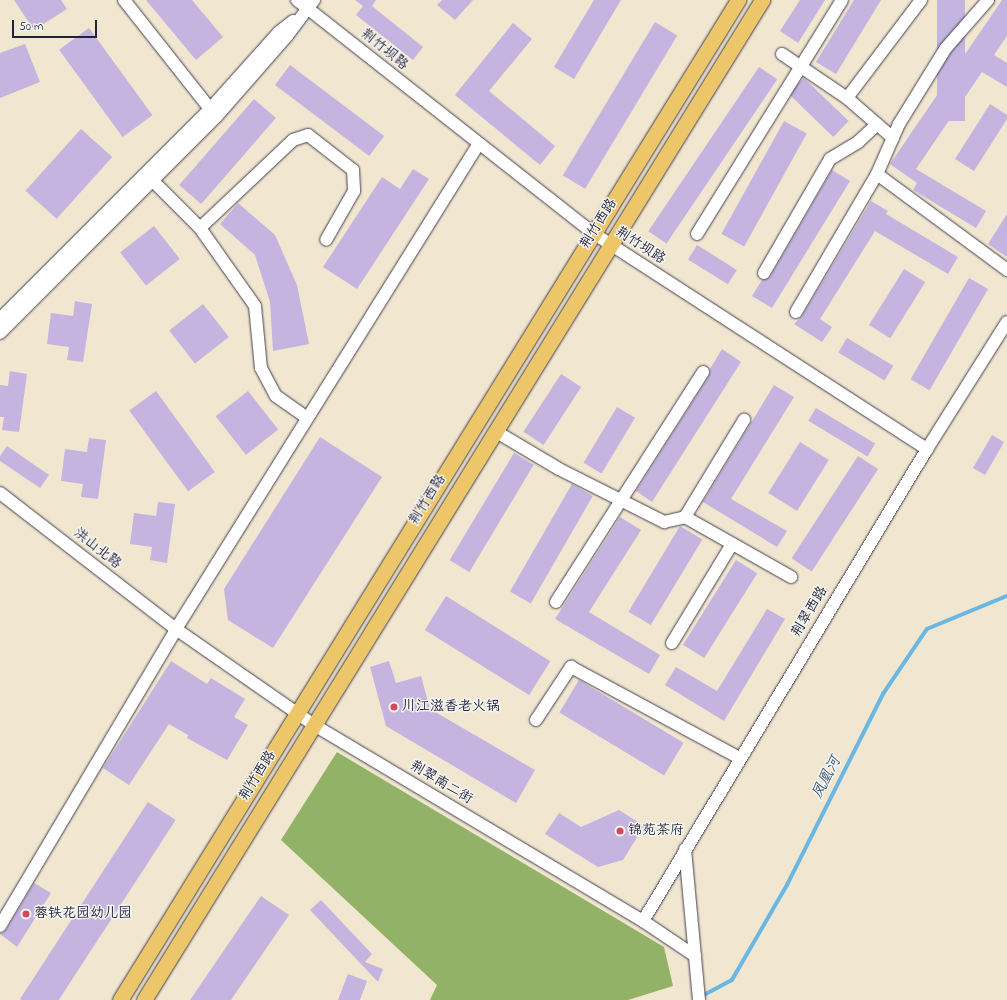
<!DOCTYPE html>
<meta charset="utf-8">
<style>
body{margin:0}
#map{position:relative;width:1007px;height:1000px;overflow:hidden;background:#f1e6cf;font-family:"Indie Flower","LXGW WenKai TC",sans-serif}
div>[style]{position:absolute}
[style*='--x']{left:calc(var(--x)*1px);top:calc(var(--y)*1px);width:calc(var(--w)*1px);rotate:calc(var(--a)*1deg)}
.forest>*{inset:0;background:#92b367}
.stream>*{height:3.5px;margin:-1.75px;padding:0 1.75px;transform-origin:1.75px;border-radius:1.75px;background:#6ab7e3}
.building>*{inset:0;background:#c4b4df;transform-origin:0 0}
.roads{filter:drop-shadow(0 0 1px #413f51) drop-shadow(0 0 1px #413f51)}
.minor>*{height:12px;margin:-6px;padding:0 6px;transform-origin:6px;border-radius:6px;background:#fff}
.major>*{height:15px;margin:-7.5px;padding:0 7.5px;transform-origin:7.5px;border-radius:7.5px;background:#ecc669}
.dots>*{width:11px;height:11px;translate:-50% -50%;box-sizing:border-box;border:2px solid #f6f6f2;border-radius:50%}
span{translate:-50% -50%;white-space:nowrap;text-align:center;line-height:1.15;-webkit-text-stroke:3px #f6f6f2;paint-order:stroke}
.street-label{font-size:14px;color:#22223b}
.poi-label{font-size:14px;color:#22223b}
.left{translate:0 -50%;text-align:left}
.water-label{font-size:15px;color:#3b5676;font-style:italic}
.scale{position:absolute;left:12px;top:20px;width:85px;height:18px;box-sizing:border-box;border:2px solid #22223b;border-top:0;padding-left:5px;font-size:12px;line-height:14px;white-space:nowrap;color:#22223b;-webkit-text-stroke:3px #f6f6f2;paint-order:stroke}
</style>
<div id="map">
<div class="forest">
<div style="clip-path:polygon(337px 752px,664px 947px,673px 986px,628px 1000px,430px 1000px,437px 985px,281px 840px)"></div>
</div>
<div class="stream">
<div style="--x:702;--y:996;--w:34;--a:-28"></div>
<div style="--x:732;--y:980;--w:110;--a:-59.9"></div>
<div style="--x:787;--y:885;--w:214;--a:-63.3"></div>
<div style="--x:883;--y:694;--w:78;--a:-55.9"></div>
<div style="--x:927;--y:629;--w:87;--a:-22.4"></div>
</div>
<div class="building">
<div style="clip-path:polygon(14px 0,61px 0,67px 9px,34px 30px)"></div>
<div style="clip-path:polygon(146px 0,192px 0,223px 37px,196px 60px)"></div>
<div style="clip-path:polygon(355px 0,376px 0,372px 6px,423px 47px,413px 60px,356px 15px,363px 6px)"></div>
<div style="clip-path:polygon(442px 0,473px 0,455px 20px,437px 5px)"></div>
<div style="clip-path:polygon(594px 0,621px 0,574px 79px,554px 67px)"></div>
<div style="clip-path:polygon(800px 0,825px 0,798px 43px,780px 31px)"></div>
<div style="clip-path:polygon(854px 0,881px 0,836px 74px,816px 62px)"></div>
<div style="left:937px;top:0;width:28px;height:121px"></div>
<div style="clip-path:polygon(1002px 0,1007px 0,1007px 36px,994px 55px,1007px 63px,1007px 87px,982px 72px,916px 169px,986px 211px,976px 228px,913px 190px,917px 183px,890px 164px)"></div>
<div style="left:655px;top:22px;width:26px;height:179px;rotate:31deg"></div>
<div style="clip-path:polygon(513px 23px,532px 39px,489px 91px,555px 146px,540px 165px,455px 95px)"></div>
<div style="left:89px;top:28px;width:108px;height:37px;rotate:54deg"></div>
<div style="clip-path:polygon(25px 44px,40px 82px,0 98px,0 53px)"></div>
<div style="left:290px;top:65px;width:118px;height:25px;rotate:37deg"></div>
<div style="left:759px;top:67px;width:22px;height:198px;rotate:34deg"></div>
<div style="left:804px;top:78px;width:62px;height:22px;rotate:44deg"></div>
<div style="left:254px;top:99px;width:29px;height:114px;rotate:41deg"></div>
<div style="clip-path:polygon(990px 104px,1007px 115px,1007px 119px,974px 171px,955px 159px)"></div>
<div style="left:784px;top:121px;width:26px;height:129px;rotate:29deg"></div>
<div style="left:81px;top:129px;width:42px;height:83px;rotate:42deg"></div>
<div style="clip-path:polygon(413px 169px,429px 179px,357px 289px,323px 267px,382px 177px,400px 189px)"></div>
<div style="clip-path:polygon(832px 170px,850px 181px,772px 308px,752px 296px,762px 280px,770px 277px)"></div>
<div style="clip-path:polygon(871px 201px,888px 211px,886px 214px,958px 257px,948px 274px,875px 231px,820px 319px,832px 327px,822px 342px,794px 324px,802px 316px)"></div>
<div style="clip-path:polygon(238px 203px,275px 235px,297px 285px,309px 344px,273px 351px,270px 302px,255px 255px,220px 224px)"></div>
<div style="clip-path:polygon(1007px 214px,1007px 257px,988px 244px)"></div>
<div style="left:154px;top:226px;width:42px;height:43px;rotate:52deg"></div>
<div style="left:697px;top:245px;width:47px;height:17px;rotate:32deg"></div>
<div style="left:904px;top:269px;width:25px;height:66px;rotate:32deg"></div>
<div style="left:969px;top:278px;width:22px;height:117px;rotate:30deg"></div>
<div style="clip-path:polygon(75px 301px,92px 304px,83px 362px,67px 360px,69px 347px,47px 344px,51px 313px,73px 316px)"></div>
<div style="left:203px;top:304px;width:42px;height:43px;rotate:52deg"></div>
<div style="left:847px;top:338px;width:54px;height:17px;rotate:31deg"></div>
<div style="clip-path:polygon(722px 349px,741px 362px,652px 502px,636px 491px,709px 376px,710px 369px)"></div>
<div style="clip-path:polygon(10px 371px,27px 374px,19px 432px,2px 430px,4px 417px,0 417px,0 385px,8px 386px)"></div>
<div style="left:561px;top:374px;width:24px;height:69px;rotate:33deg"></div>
<div style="clip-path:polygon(774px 385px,794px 397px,731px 499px,787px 531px,777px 547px,703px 502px)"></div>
<div style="left:156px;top:391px;width:100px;height:33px;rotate:54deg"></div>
<div style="left:248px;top:391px;width:49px;height:41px;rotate:52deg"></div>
<div style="left:617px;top:407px;width:21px;height:65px;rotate:31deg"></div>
<div style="left:816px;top:408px;width:69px;height:15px;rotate:31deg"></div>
<div style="left:992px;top:435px;width:14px;height:38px;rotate:30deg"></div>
<div style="clip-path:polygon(320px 437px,382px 477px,273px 648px,228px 620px,224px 589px)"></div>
<div style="clip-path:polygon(89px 438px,106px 440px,98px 499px,81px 497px,83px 484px,61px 481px,65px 449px,87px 452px)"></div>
<div style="left:800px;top:442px;width:34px;height:60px;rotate:32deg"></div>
<div style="clip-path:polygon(7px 446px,49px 475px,40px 488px,0 461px,0 456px)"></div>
<div style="left:514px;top:453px;width:23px;height:125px;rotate:31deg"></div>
<div style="left:858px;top:456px;width:24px;height:122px;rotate:33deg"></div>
<div style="left:572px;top:484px;width:24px;height:124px;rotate:30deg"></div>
<div style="clip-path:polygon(158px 502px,175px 504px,167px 563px,150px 560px,152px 547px,130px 544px,134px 513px,156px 516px)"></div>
<div style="clip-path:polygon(620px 517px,641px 530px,589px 612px,660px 655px,649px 674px,555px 619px)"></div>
<div style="left:680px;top:526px;width:26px;height:100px;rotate:31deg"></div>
<div style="left:736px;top:560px;width:25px;height:100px;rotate:32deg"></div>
<div style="left:446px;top:596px;width:123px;height:40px;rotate:32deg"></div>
<div style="clip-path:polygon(767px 609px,785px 619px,724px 721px,665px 685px,676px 667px,717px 691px)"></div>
<div style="clip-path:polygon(171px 661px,207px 684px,211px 678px,245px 699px,234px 717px,248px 725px,227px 760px,187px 738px,188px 735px,169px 724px,129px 785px,103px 768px)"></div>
<div style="clip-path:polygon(389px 661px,396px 683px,421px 676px,430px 709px,535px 770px,516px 803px,386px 726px,370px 667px)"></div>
<div style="left:579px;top:680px;width:122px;height:38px;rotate:31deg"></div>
<div style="left:148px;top:802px;width:33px;height:235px;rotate:33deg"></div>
<div style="clip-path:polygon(619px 810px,644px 826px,623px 860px,598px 867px,545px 834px,559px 813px,581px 827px)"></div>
<div style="clip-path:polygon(34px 883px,51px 893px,17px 947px,0 934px,6px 930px)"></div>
<div style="clip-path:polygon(261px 896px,289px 915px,231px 1000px,190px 1000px)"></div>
<div style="clip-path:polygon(321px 900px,372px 954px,365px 962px,383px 969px,378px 982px,310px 910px)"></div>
<div style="clip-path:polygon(348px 974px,367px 981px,360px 1000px,338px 1000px)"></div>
</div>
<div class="roads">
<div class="minor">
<div style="--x:124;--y:0;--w:139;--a:51.7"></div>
<div style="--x:297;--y:0;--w:377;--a:38.2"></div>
<div style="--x:593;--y:233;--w:398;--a:32.9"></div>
<div style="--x:782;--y:54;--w:78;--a:34.1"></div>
<div style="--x:893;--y:138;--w:61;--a:-139"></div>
<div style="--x:847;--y:98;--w:123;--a:-52.9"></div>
<div style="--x:877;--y:174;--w:55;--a:-66.3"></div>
<div style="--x:899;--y:124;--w:89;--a:-58.3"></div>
<div style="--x:946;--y:48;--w:64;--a:-48.8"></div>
<div style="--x:147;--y:175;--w:75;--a:45"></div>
<div style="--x:200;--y:228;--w:95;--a:54.8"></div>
<div style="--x:255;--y:306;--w:62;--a:84.5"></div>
<div style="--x:261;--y:368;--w:32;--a:62"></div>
<div style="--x:276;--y:396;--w:38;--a:35"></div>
<div style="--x:200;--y:228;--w:128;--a:-43.4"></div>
<div style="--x:293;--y:140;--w:16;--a:-18"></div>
<div style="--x:308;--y:135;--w:57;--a:37.9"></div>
<div style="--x:353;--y:170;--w:21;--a:87"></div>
<div style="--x:354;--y:191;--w:56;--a:119.7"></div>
<div style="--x:697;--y:234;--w:275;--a:-58.2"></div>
<div style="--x:764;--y:273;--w:132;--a:-59.9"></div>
<div style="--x:830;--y:159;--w:33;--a:-31"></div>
<div style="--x:858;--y:142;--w:26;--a:-43"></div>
<div style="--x:796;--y:312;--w:160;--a:-59.6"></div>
<div style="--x:877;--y:174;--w:162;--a:36.4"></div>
<div style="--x:0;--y:319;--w:297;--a:-45"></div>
<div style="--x:210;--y:109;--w:103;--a:-48.1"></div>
<div style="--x:279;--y:32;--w:18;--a:-38"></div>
<div style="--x:0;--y:333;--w:305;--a:-45"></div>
<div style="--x:216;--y:117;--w:108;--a:-48.8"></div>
<div style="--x:287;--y:36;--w:45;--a:-53.1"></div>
<div style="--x:495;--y:431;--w:74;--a:30.7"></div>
<div style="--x:559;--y:469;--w:118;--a:26.8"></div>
<div style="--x:664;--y:522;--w:22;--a:-13"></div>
<div style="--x:685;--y:517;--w:122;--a:29.5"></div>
<div style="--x:0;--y:493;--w:222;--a:37.7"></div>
<div style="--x:176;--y:629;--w:168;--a:34.8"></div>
<div style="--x:314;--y:725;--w:383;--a:30.8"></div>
<div style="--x:643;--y:921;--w:63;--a:33.9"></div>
<div style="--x:685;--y:517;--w:114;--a:-58.7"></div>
<div style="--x:556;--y:602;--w:273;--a:-57.4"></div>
<div style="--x:672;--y:643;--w:116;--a:-58.8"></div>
<div style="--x:536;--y:720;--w:64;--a:-56.6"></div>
<div style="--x:571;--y:667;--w:191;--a:28.4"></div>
<div style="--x:685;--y:849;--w:152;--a:84.7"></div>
<div style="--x:643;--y:921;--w:551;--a:-58.96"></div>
<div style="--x:927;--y:449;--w:150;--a:-57.8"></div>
<div style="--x:0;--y:926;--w:345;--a:-59.3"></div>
<div style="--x:176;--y:629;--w:570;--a:-58.04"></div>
</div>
<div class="major">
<div style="--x:120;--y:1000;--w:1176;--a:-58.28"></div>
<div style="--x:144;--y:1000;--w:1176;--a:-58.28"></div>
</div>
</div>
<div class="dots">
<div style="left:394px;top:707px;background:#d1495b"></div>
<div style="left:620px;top:831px;background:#d1495b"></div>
<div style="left:26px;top:914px;background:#d1495b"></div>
</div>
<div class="street-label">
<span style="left:384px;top:50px;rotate:39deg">荆竹坝路</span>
<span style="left:599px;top:224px;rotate:-58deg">荆竹西路</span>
<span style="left:640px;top:246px;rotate:33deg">荆竹坝路</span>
<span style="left:428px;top:500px;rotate:-58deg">荆竹西路</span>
<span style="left:97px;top:549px;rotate:38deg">洪山北路</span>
<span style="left:810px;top:612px;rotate:-59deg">荆翠西路</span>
<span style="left:258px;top:776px;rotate:-58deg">荆竹西路</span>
<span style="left:441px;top:783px;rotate:31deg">荆翠南二街</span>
</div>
<div class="poi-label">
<span class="left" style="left:402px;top:707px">川江滋香老火锅</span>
<span class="left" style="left:628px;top:831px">锦苑茶府</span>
<span class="left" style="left:34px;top:914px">蓉铁花园幼儿园</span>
</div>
<div class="water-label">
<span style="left:827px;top:778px;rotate:-63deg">凤凰河</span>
</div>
<div class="scale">50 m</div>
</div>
